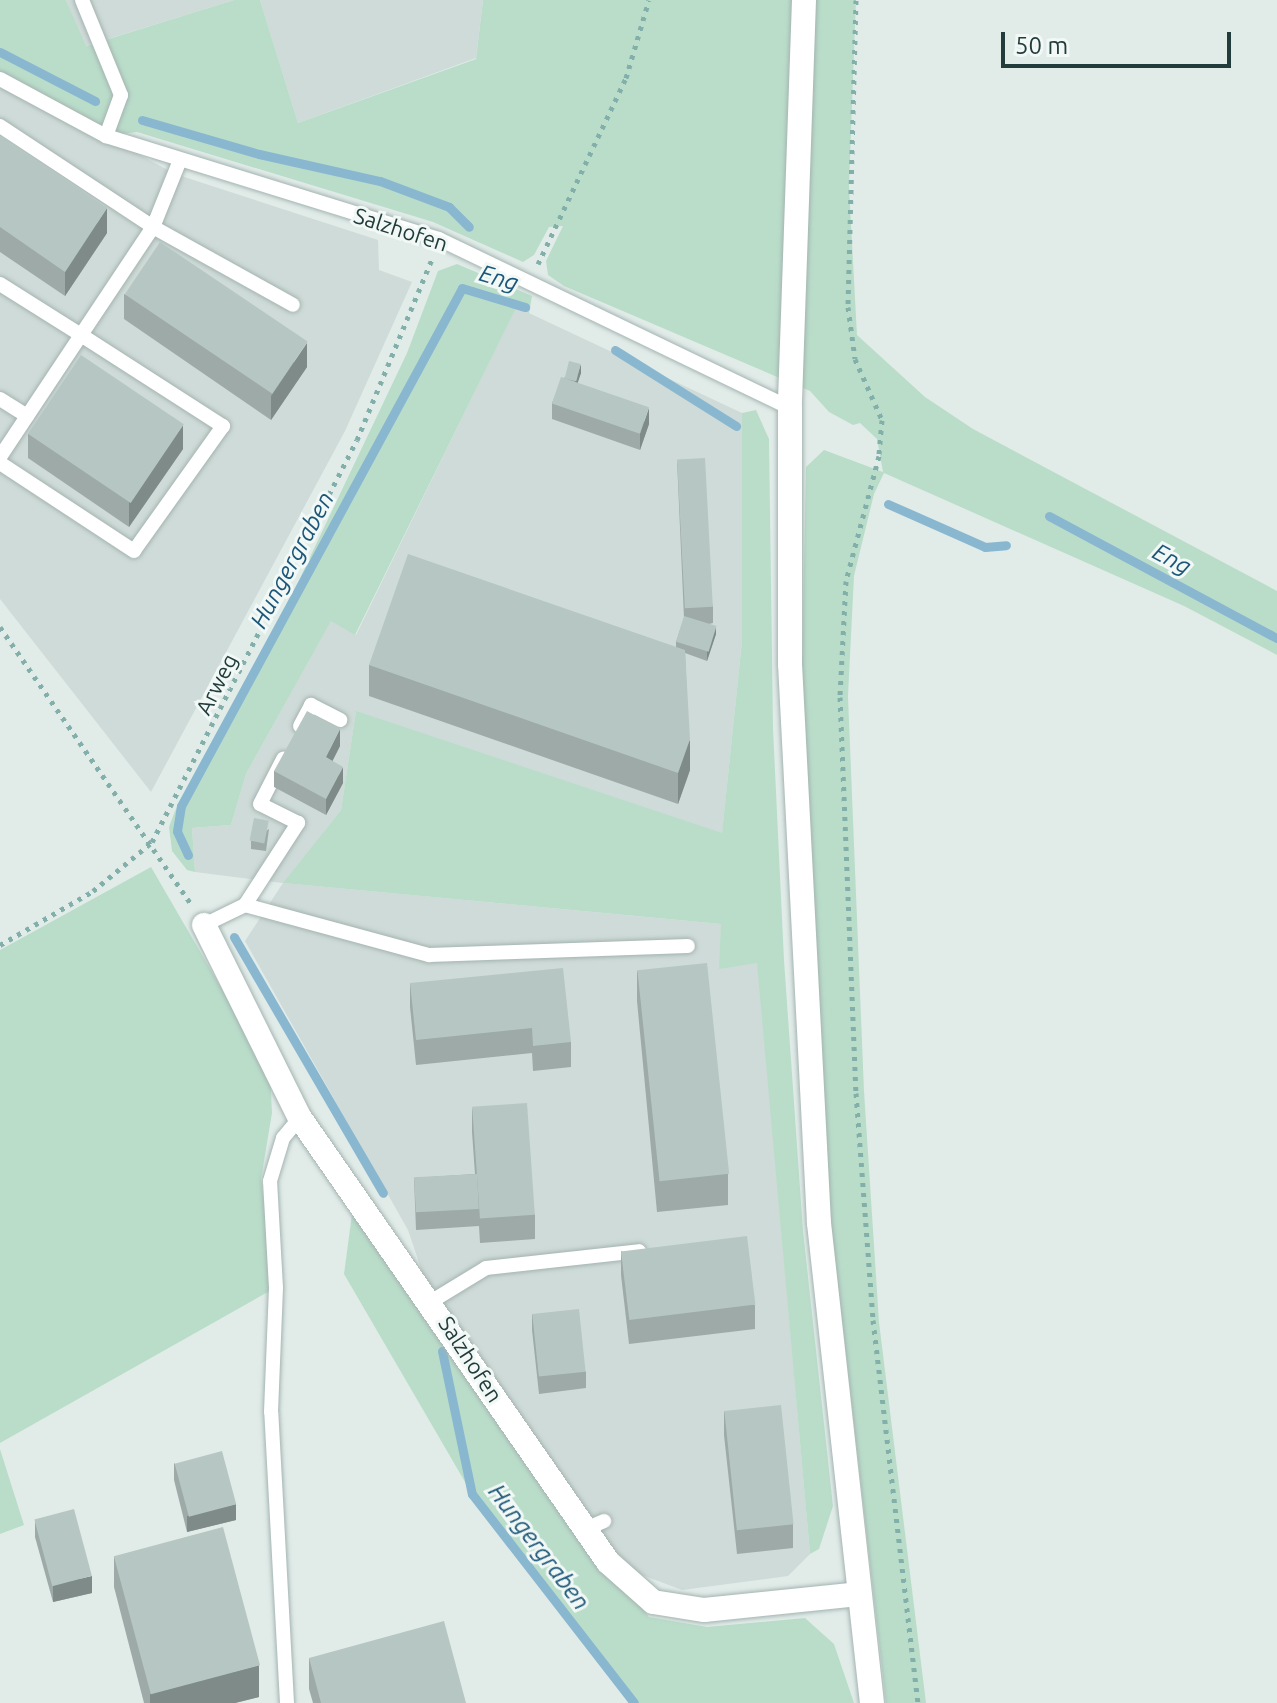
<!DOCTYPE html>
<style>
body{margin:0}
#map{position:relative;width:1277px;height:1703px;overflow:hidden;background:#e1ece9;font-family:Ubuntu,sans-serif}
div>[style]{position:absolute}
[style*='--x']{left:calc(var(--x)*1px);top:calc(var(--y)*1px);width:calc(var(--w)*1px);rotate:calc(var(--a)*1deg)}
.built>*{inset:0;background:#cfdbd8}
.green>*{inset:0;background:#baddca}
.stream>*{height:9px;margin:-4.5px;padding:0 4.5px;transform-origin:4.5px;border-radius:4.5px;background:#89b7d0}
.path>*{height:5px;margin-top:-2.5px;transform-origin:0;background:repeating-linear-gradient(90deg,#82afaa 0 4px,transparent 0 10px)}
.roads{filter:drop-shadow(0 0 2px #a4b4b1) drop-shadow(0 0 2px #a4b4b1)}
.service>*{height:14px;margin:-7px;padding:0 7px;transform-origin:7px;border-radius:7px;background:#fff}
.minor>*{height:24px;margin:-12px;padding:0 12px;transform-origin:12px;border-radius:12px;background:#fff}
.tertiary>*{height:24px;margin:-12px;padding:0 12px;transform-origin:12px;border-radius:12px;background:#fff}
.wall>*{inset:0;background:#9daaa7}
.shaded-wall>*{inset:0;background:#7f8b88}
.building>*{inset:0;background:#b6c6c2;transform-origin:0 0}
span{translate:-50% -50%;white-space:nowrap;text-align:center;line-height:1.15;-webkit-text-stroke:6px #f1f8f6;paint-order:stroke}
.street-label{font-size:22px;color:#213c3a}
.water-label{font-size:24px;color:#1c5678;font-style:italic}
.scale{position:absolute;left:1001px;top:32px;width:230px;height:36px;box-sizing:border-box;border:4px solid #213c3a;border-top:0;padding-left:10px;font-size:24px;line-height:28px;white-space:nowrap;color:#213c3a;-webkit-text-stroke:6px #f1f8f6;paint-order:stroke}
</style>
<div id="map">
<div class="built">
<div style="clip-path:polygon(66px 0,234px 0,85px 46px)"></div>
<div style="clip-path:polygon(260px 0,483px 0,476px 58px,298px 123px)"></div>
<div style="clip-path:polygon(0 79px,175px 174px,378px 240px,379px 270px,412px 282px,345px 431px,151px 792px,0 599px)"></div>
<div style="clip-path:polygon(516px 307px,742px 413px,742px 641px,722px 834px,356px 712px,341px 810px,284px 883px,721px 924px,758px 963px,810px 1554px,788px 1576px,682px 1590px,608px 1562px,432px 1301px,408px 1230px,245px 941px,283px 883px,195px 872px,192px 828px,231px 825px,246px 774px,331px 620px,356px 635px)"></div>
</div>
<div class="green">
<div style="clip-path:polygon(0 0,66px 0,86px 46px,234px 0,260px 0,298px 123px,476px 59px,483px 0,856px 0,849px 186px,857px 335px,925px 397px,973px 429px,1277px 591px,1277px 655px,1184px 606px,884px 473px,874px 494px,854px 576px,848px 696px,864px 1091px,879px 1322px,926px 1703px,886px 1703px,830px 1216px,807px 849px,802px 666px,806px 467px,824px 450px,883px 472px,877px 439px,860px 423px,853px 425px,829px 412px,810px 391px,564px 286px,548px 275px,546px 261px,563px 226px,549px 227px,534px 255px,523px 262px,433px 222px,137px 132px,106px 136px,0 79px)"></div>
<div style="clip-path:polygon(457px 264px,532px 296px,529px 313px,516px 308px,355px 635px,331px 621px,246px 774px,231px 825px,192px 828px,195px 872px,187px 870px,172px 851px,169px 827px,175px 811px,282px 616px,407px 353px,438px 271px)"></div>
<div style="clip-path:polygon(756px 410px,769px 439px,773px 728px,784px 960px,803px 1231px,833px 1506px,819px 1549px,810px 1554px,757px 963px,719px 969px,721px 924px,283px 883px,341px 810px,356px 711px,722px 833px,742px 641px,742px 413px)"></div>
<div style="clip-path:polygon(151px 867px,270px 1072px,272px 1113px,261px 1179px,275px 1288px,0 1443px,0 950px)"></div>
<div style="clip-path:polygon(352px 1214px,432px 1301px,583px 1530px,649px 1617px,707px 1627px,805px 1618px,834px 1644px,854px 1703px,634px 1703px,472px 1494px,344px 1274px)"></div>
<div style="clip-path:polygon(0 1449px,24px 1525px,0 1534px)"></div>
</div>
<div class="stream">
<div style="--x:0;--y:52;--w:107;--a:27.3"></div>
<div style="--x:142;--y:120;--w:122;--a:16.2"></div>
<div style="--x:259;--y:154;--w:124;--a:12.6"></div>
<div style="--x:380;--y:181;--w:74;--a:20.6"></div>
<div style="--x:449;--y:207;--w:28;--a:45"></div>
<div style="--x:615;--y:350;--w:143;--a:32.1"></div>
<div style="--x:888;--y:504;--w:106;--a:23.9"></div>
<div style="--x:985;--y:547;--w:21;--a:-5"></div>
<div style="--x:1049;--y:516;--w:259;--a:28.2"></div>
<div style="--x:188;--y:855;--w:26;--a:-115"></div>
<div style="--x:177;--y:831;--w:25;--a:-81"></div>
<div style="--x:181;--y:806;--w:589;--a:-61.52"></div>
<div style="--x:462;--y:288;--w:66;--a:16.8"></div>
<div style="--x:234;--y:937;--w:296;--a:59.8"></div>
<div style="--x:442;--y:1351;--w:146;--a:78.2"></div>
<div style="--x:472;--y:1494;--w:264;--a:52.2"></div>
</div>
<div class="path">
<div style="--x:856;--y:0;--w:307;--a:91.5"></div>
<div style="--x:848;--y:307;--w:52;--a:82.3"></div>
<div style="--x:855;--y:359;--w:67;--a:66.1"></div>
<div style="--x:882;--y:420;--w:36;--a:95"></div>
<div style="--x:879;--y:456;--w:129;--a:104.8"></div>
<div style="--x:846;--y:581;--w:116;--a:93"></div>
<div style="--x:840;--y:697;--w:396;--a:87.7"></div>
<div style="--x:856;--y:1093;--w:228;--a:85.7"></div>
<div style="--x:873;--y:1320;--w:386;--a:83.3"></div>
<div style="--x:538;--y:264;--w:206;--a:-64.7"></div>
<div style="--x:626;--y:78;--w:81;--a:-73.6"></div>
<div style="--x:0;--y:627;--w:336;--a:55.4"></div>
<div style="--x:0;--y:945;--w:108;--a:-30.1"></div>
<div style="--x:93;--y:891;--w:77;--a:-39.7"></div>
<div style="--x:152;--y:842;--w:451;--a:-63"></div>
<div style="--x:357;--y:440;--w:196;--a:-67.5"></div>
</div>
<div class="roads">
<div class="service">
<div style="--x:82;--y:0;--w:103;--a:67.7"></div>
<div style="--x:121;--y:95;--w:44;--a:110.1"></div>
<div style="--x:0;--y:79;--w:120;--a:28.3"></div>
<div style="--x:106;--y:136;--w:349;--a:17.2"></div>
<div style="--x:439;--y:239;--w:390;--a:25.7"></div>
<div style="--x:0;--y:126;--w:183;--a:33.4"></div>
<div style="--x:153;--y:227;--w:130;--a:123.7"></div>
<div style="--x:81;--y:335;--w:169;--a:32.7"></div>
<div style="--x:223;--y:426;--w:153;--a:125.5"></div>
<div style="--x:134;--y:551;--w:160;--a:-146.7"></div>
<div style="--x:180;--y:160;--w:72;--a:111.9"></div>
<div style="--x:153;--y:227;--w:160;--a:29.1"></div>
<div style="--x:0;--y:284;--w:96;--a:32.2"></div>
<div style="--x:81;--y:335;--w:146;--a:123.6"></div>
<div style="--x:0;--y:399;--w:32;--a:32"></div>
<div style="--x:300;--y:726;--w:24;--a:-62"></div>
<div style="--x:311;--y:705;--w:33;--a:27"></div>
<div style="--x:245;--y:905;--w:98;--a:-57.1"></div>
<div style="--x:298;--y:823;--w:42;--a:-153.4"></div>
<div style="--x:260;--y:804;--w:51;--a:-62.9"></div>
<div style="--x:204;--y:925;--w:46;--a:-26"></div>
<div style="--x:245;--y:905;--w:191;--a:15.2"></div>
<div style="--x:429;--y:955;--w:259;--a:-2"></div>
<div style="--x:432;--y:1301;--w:63;--a:-31.4"></div>
<div style="--x:486;--y:1268;--w:154;--a:-6.3"></div>
<div style="--x:583;--y:1530;--w:23;--a:-23"></div>
<div style="--x:287;--y:1703;--w:291;--a:-93.1"></div>
<div style="--x:271;--y:1412;--w:124;--a:-87.7"></div>
<div style="--x:276;--y:1288;--w:107;--a:-93.2"></div>
<div style="--x:270;--y:1181;--w:45;--a:-73.2"></div>
<div style="--x:283;--y:1138;--w:26;--a:-50"></div>
</div>
<div class="minor">
<div style="--x:204;--y:925;--w:216;--a:63.6"></div>
<div style="--x:300;--y:1118;--w:540;--a:55.25"></div>
<div style="--x:608;--y:1562;--w:60;--a:41.6"></div>
<div style="--x:653;--y:1602;--w:52;--a:8.9"></div>
<div style="--x:704;--y:1610;--w:155;--a:-5.9"></div>
</div>
<div class="tertiary">
<div style="--x:804;--y:0;--w:408;--a:92"></div>
<div style="--x:790;--y:408;--w:256;--a:90"></div>
<div style="--x:790;--y:664;--w:560;--a:87.03"></div>
<div style="--x:819;--y:1223;--w:483;--a:83.7"></div>
</div>
</div>
<div class="wall">
<div style="clip-path:polygon(0 135px,107px 233px,65px 296px,0 252px)"></div>
<div style="clip-path:polygon(124px 294px,307px 367px,271px 420px,124px 319px)"></div>
<div style="clip-path:polygon(581px 373px,577px 383px,649px 424px,640px 450px,552px 419px,552px 403px,563px 378px)"></div>
<div style="clip-path:polygon(28px 434px,183px 449px,129px 527px,28px 458px)"></div>
<div style="clip-path:polygon(677px 460px,713px 607px,713px 623px,709px 624px,716px 634px,707px 661px,685px 653px,690px 770px,678px 804px,369px 696px,369px 665px,676px 647px,676px 642px,684px 618px)"></div>
<div style="clip-path:polygon(340px 746px,332px 761px,343px 783px,326px 815px,274px 787px,274px 771px)"></div>
<div style="clip-path:polygon(269px 829px,266px 851px,251px 849px,251px 841px)"></div>
<div style="clip-path:polygon(637px 970px,728px 1174px,728px 1205px,657px 1212px,637px 1001px)"></div>
<div style="clip-path:polygon(410px 983px,571px 1042px,571px 1067px,533px 1071px,532px 1053px,416px 1065px,410px 1007px)"></div>
<div style="clip-path:polygon(472px 1108px,535px 1215px,535px 1239px,480px 1243px,479px 1226px,416px 1230px,414px 1178px,475px 1174px,472px 1132px)"></div>
<div style="clip-path:polygon(621px 1251px,755px 1305px,755px 1329px,629px 1344px,621px 1275px)"></div>
<div style="clip-path:polygon(532px 1314px,586px 1372px,586px 1388px,539px 1394px,532px 1330px)"></div>
<div style="clip-path:polygon(724px 1411px,793px 1524px,793px 1548px,737px 1554px,724px 1435px)"></div>
<div style="clip-path:polygon(174px 1463px,236px 1520px,187px 1532px,174px 1480px)"></div>
<div style="clip-path:polygon(35px 1521px,92px 1593px,53px 1602px,35px 1537px)"></div>
<div style="clip-path:polygon(114px 1556px,259px 1697px,235px 1703px,144px 1703px,114px 1587px)"></div>
<div style="clip-path:polygon(309px 1658px,466px 1703px,313px 1703px,309px 1689px)"></div>
</div>
<div class="shaded-wall">
<div style="clip-path:polygon(107px 208px,107px 233px,65px 296px,65px 272px)"></div>
<div style="clip-path:polygon(307px 343px,307px 367px,271px 420px,271px 396px)"></div>
<div style="clip-path:polygon(581px 364px,581px 373px,575px 391px,575px 382px)"></div>
<div style="clip-path:polygon(649px 408px,649px 424px,640px 450px,640px 434px)"></div>
<div style="clip-path:polygon(183px 425px,183px 449px,129px 527px,129px 503px)"></div>
<div style="clip-path:polygon(716px 626px,716px 634px,707px 661px,707px 652px)"></div>
<div style="clip-path:polygon(340px 729px,340px 746px,326px 774px,326px 757px)"></div>
<div style="clip-path:polygon(690px 739px,690px 770px,678px 804px,678px 773px)"></div>
<div style="clip-path:polygon(343px 767px,343px 783px,326px 815px,326px 799px)"></div>
<div style="clip-path:polygon(236px 1504px,236px 1520px,187px 1532px,187px 1516px)"></div>
<div style="clip-path:polygon(92px 1576px,92px 1593px,53px 1602px,53px 1585px)"></div>
<div style="clip-path:polygon(259px 1665px,259px 1697px,235px 1703px,150px 1703px,150px 1694px)"></div>
</div>
<div class="building">
<div style="clip-path:polygon(0 135px,107px 208px,65px 272px,0 227px)"></div>
<div style="left:160px;top:242px;width:178px;height:63px;rotate:34deg"></div>
<div style="left:81px;top:355px;width:124px;height:95px;rotate:34deg"></div>
<div style="left:569px;top:361px;width:12px;height:18px;rotate:14deg"></div>
<div style="left:561px;top:377px;width:93px;height:28px;rotate:19deg"></div>
<div style="left:705px;top:458px;width:149px;height:28px;rotate:87deg"></div>
<div style="clip-path:polygon(408px 554px,685px 650px,690px 739px,678px 773px,369px 665px)"></div>
<div style="left:684px;top:616px;width:34px;height:27px;rotate:17deg"></div>
<div style="clip-path:polygon(307px 711px,340px 729px,326px 757px,343px 767px,326px 799px,274px 771px)"></div>
<div style="left:254px;top:818px;width:15px;height:23px;rotate:11deg"></div>
<div style="left:707px;top:963px;width:212px;height:70px;rotate:84deg"></div>
<div style="clip-path:polygon(563px 968px,571px 1042px,533px 1046px,532px 1028px,416px 1040px,410px 983px)"></div>
<div style="left:527px;top:1103px;width:112px;height:55px;rotate:86deg"></div>
<div style="left:477px;top:1174px;width:35px;height:63px;rotate:87deg"></div>
<div style="left:747px;top:1236px;width:69px;height:127px;rotate:83deg"></div>
<div style="left:579px;top:1309px;width:63px;height:47px;rotate:84deg"></div>
<div style="left:781px;top:1405px;width:120px;height:57px;rotate:84deg"></div>
<div style="left:222px;top:1451px;width:55px;height:49px;rotate:75deg"></div>
<div style="left:74px;top:1509px;width:69px;height:41px;rotate:75deg"></div>
<div style="left:223px;top:1527px;width:143px;height:113px;rotate:75deg"></div>
<div style="clip-path:polygon(444px 1621px,466px 1703px,321px 1703px,309px 1658px)"></div>
</div>
<div class="street-label">
<span style="left:401px;top:229px;rotate:18deg">Salzhofen</span>
<span style="left:216px;top:684px;rotate:-63deg">Arweg</span>
<span style="left:471px;top:1359px;rotate:57deg">Salzhofen</span>
</div>
<div class="water-label">
<span style="left:499px;top:278px;rotate:17deg">Eng</span>
<span style="left:1172px;top:559px;rotate:28deg">Eng</span>
<span style="left:292px;top:560px;rotate:-62deg">Hungergraben</span>
<span style="left:539px;top:1547px;rotate:53deg">Hungergraben</span>
</div>
<div class="scale">50 m</div>
</div>
